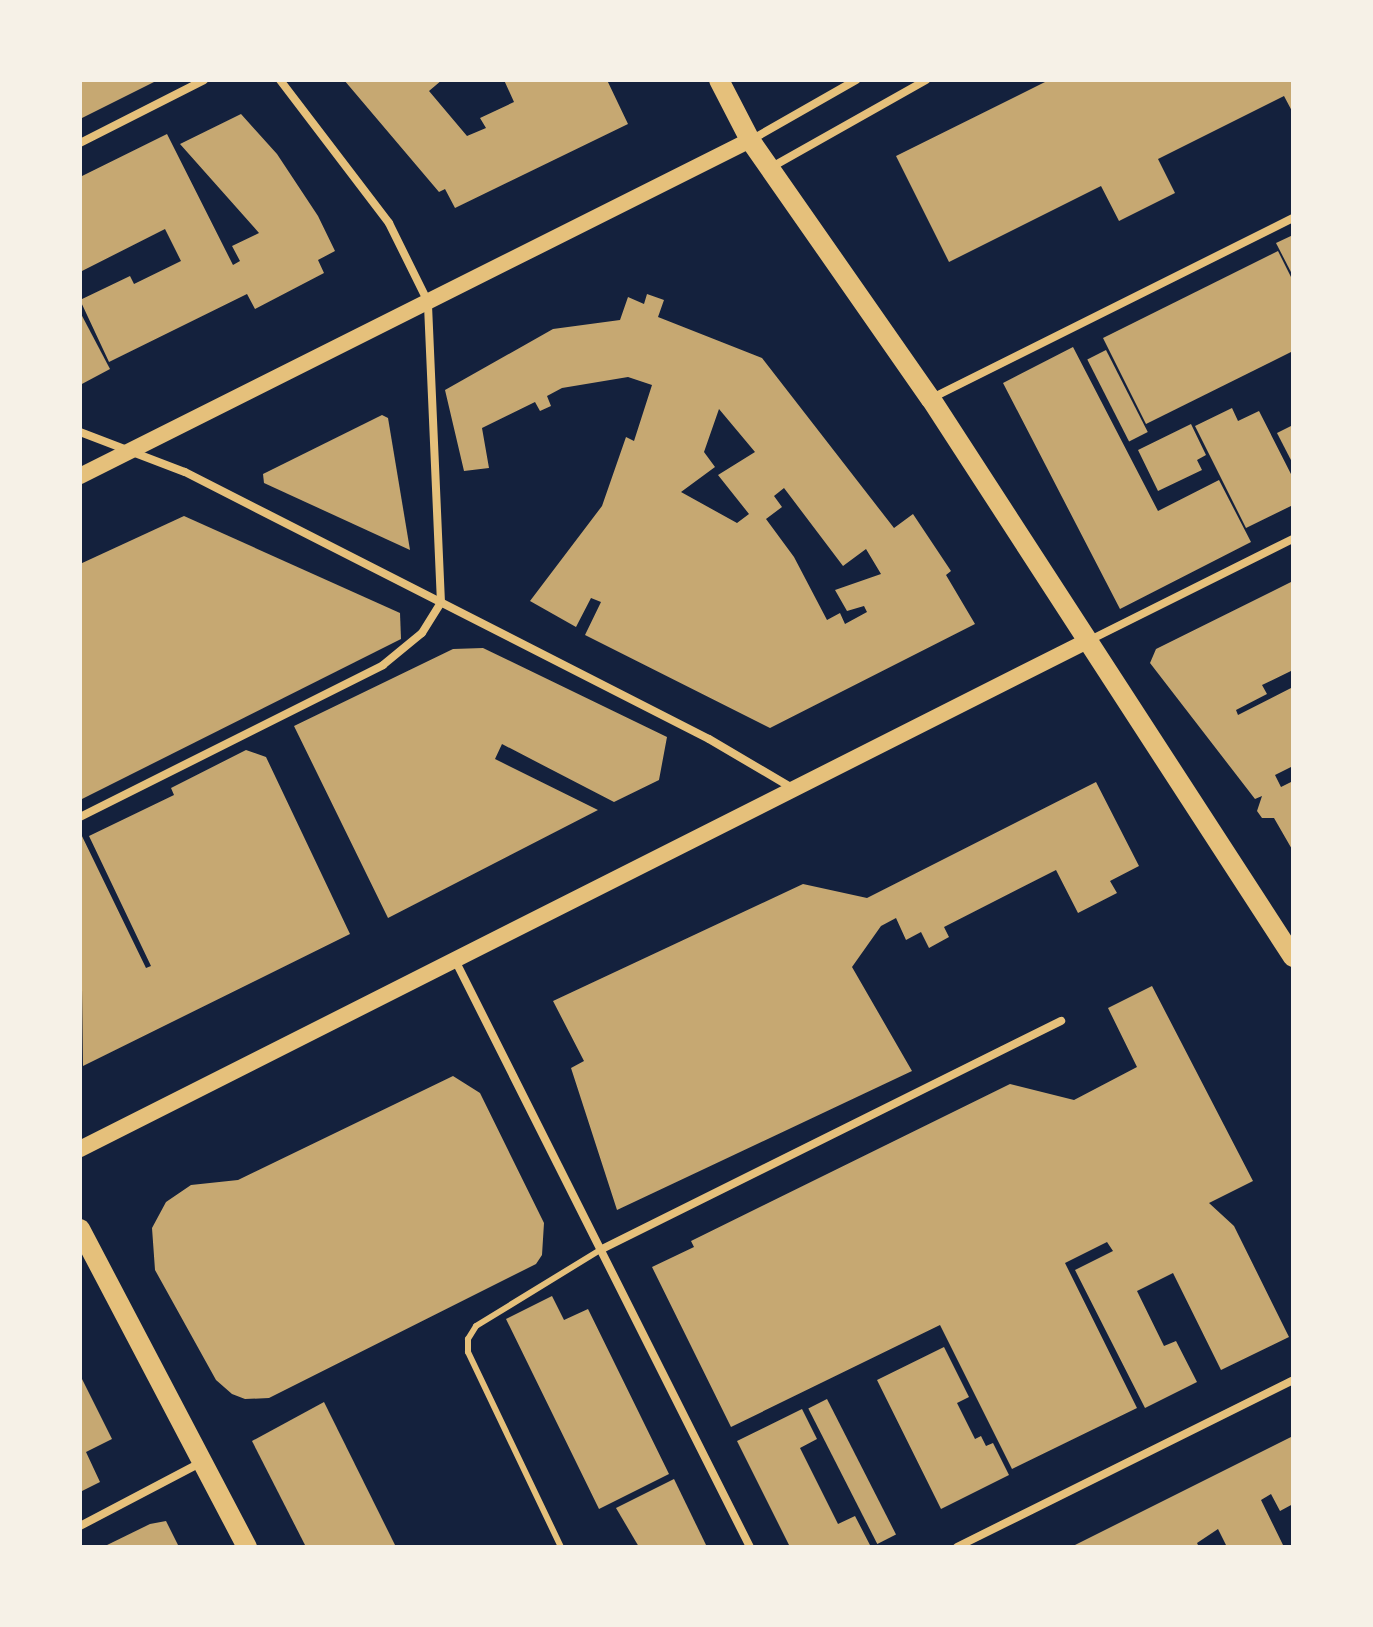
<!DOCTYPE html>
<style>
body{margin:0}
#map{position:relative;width:1373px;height:1627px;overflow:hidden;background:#14213d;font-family:Raleway,sans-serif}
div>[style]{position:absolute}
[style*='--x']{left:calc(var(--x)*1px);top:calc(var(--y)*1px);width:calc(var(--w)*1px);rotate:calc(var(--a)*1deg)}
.building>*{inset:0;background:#c6a872;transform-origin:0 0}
.service>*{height:6px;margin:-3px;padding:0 3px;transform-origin:3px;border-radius:3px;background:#e5c07b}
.minor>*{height:8px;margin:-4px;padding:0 4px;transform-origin:4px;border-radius:4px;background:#e5c07b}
.secondary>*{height:16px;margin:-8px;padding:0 8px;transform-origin:8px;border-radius:8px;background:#e5c07b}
.primary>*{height:20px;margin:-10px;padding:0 10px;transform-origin:10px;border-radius:10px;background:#e5c07b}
span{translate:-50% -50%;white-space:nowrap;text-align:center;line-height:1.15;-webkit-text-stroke:7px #f6f1e7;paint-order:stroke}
.frame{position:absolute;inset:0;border:82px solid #f6f1e7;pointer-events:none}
</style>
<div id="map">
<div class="building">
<div style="clip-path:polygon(80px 80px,158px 80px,80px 119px)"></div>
<div style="clip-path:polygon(344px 80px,442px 80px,429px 91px,467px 136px,486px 128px,480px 118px,514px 102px,504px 80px,607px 80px,628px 124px,455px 208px,445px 189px,439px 192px)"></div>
<div style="clip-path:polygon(1049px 80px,1293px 80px,1293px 113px,1284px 96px,1158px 159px,1175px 193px,1119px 221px,1101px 186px,949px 262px,896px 156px)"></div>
<div style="clip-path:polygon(241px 114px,277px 154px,318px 216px,335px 251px,318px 260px,324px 273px,255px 309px,247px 294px,109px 362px,80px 300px,130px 276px,134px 284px,181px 261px,165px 229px,80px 272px,80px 177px,167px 134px,233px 265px,240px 261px,232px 246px,259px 233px,180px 144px)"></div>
<div style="clip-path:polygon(1293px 235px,1293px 276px,1276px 243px)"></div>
<div style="clip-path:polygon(1278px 251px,1293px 281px,1293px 351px,1146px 424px,1103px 338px)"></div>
<div style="clip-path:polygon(evenodd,647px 294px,664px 300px,658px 317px,762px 358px,894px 528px,913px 514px,951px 571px,946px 575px,975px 624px,770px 728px,585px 635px,601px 602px,591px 598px,576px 627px,530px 601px,602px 506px,626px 437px,634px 441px,652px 385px,628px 377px,562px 388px,547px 396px,551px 406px,540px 411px,535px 402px,482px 428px,489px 468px,464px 471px,445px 390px,553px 329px,620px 320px,628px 297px,644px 304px,647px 294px,719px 409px,755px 452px,718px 475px,749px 514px,737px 523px,681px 492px,715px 467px,704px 452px,719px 409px,647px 294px,784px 488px,843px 566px,866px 549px,881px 574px,835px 590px,847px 611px,864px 606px,867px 612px,845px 624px,840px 613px,827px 620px,794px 557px,766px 519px,782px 507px,774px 496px,784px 488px)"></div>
<div style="clip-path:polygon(80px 312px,110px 369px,80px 385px)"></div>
<div style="clip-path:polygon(1073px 347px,1158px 511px,1219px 480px,1251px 542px,1120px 609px,1003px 383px)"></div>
<div style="left:1106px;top:350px;width:92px;height:21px;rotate:63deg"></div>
<div style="clip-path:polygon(1232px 408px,1238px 421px,1259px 411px,1293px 478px,1293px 505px,1246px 528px,1195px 426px)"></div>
<div style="clip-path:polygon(382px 415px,388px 418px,410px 550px,264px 483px,263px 474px)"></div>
<div style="clip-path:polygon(1191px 424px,1206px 455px,1197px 460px,1202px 470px,1158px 491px,1138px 450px)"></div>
<div style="clip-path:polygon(1293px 425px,1293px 464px,1277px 433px)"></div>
<div style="clip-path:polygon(184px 516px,400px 613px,401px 639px,80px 800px,80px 564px)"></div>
<div style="clip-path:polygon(1293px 581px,1293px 670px,1262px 685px,1267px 694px,1236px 710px,1238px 715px,1293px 687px,1293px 766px,1275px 775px,1281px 787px,1293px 781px,1293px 851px,1274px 818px,1262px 818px,1257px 811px,1262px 796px,1255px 799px,1150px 663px,1156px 649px)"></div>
<div style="clip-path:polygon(483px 648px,667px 737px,659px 780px,614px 802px,502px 744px,495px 759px,598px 810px,388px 918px,294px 726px,453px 649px)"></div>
<div style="clip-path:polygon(246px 750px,266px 757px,350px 934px,83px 1066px,80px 832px,146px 968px,151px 966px,89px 836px,174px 795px,171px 788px)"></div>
<div style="clip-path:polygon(1096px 782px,1139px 866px,1110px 881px,1117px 893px,1078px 913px,1056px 870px,944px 927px,949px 937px,929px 948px,921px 932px,906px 940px,896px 918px,881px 926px,852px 967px,912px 1071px,617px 1210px,571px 1068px,584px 1061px,553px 1001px,803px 884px,867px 898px)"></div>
<div style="clip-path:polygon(1152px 986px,1253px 1181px,1209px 1203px,1234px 1226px,1289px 1337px,1221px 1370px,1173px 1273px,1137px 1291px,1164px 1346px,1176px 1341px,1197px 1382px,1145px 1408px,1075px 1270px,1113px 1251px,1107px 1242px,1065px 1263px,1137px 1408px,1012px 1469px,940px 1325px,731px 1427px,652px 1267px,694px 1247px,691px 1241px,1010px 1084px,1074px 1100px,1137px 1067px,1108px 1008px)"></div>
<div style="clip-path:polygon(453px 1076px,480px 1093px,544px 1223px,542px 1255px,536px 1264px,269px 1398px,245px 1399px,232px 1394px,216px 1380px,155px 1270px,152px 1228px,166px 1202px,191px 1185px,238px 1180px)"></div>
<div style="clip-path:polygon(552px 1296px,564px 1320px,588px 1309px,669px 1474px,599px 1509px,506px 1319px)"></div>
<div style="clip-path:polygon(944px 1347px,969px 1397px,957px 1403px,975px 1439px,981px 1436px,986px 1446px,993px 1443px,1009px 1475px,941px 1509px,877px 1380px)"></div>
<div style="clip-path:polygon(80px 1375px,112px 1439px,86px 1452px,100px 1482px,80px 1492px)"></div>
<div style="left:827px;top:1399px;width:152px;height:21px;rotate:63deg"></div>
<div style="clip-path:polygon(324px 1402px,396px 1547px,306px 1547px,252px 1441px)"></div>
<div style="clip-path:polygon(802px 1409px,817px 1439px,800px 1448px,838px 1524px,855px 1516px,871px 1547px,790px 1547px,737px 1441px)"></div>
<div style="clip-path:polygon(1293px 1436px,1293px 1504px,1280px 1511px,1271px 1494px,1261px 1500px,1284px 1547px,1227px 1547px,1218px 1529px,1197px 1543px,1199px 1547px,1071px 1547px)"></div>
<div style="clip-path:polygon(674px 1479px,707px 1547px,639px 1547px,616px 1508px)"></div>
<div style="clip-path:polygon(166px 1521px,179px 1547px,103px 1547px,150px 1524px)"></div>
</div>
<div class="service">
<div style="--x:561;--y:1547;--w:216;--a:-115.5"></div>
<div style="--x:468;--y:1352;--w:13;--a:-90"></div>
<div style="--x:468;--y:1339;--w:15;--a:-58"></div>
<div style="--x:476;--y:1326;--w:145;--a:-31.5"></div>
</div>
<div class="minor">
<div style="--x:751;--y:140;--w:121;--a:-29.7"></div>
<div style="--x:80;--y:143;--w:139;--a:-26.9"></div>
<div style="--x:770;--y:168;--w:179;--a:-29.4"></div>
<div style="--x:932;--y:398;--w:403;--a:-26.5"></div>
<div style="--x:80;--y:432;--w:112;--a:20.9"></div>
<div style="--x:185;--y:472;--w:588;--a:27"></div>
<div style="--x:709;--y:739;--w:99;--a:30.5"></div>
<div style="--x:1090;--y:640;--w:227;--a:-26.5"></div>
<div style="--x:80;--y:817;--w:339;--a:-26.6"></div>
<div style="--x:383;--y:665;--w:50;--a:-39.4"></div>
<div style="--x:422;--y:633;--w:36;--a:-58"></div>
<div style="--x:441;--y:603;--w:301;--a:-92.5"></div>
<div style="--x:428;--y:302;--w:88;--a:-116.3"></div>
<div style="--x:389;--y:223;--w:180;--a:-127.3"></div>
<div style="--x:455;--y:960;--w:657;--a:63.32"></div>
<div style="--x:600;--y:1250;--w:515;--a:-26.42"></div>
<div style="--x:80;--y:1526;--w:138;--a:-27.7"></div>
<div style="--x:957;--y:1547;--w:375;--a:-26.4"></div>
</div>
<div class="secondary">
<div style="--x:80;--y:476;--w:750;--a:-26.63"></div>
<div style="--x:80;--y:1149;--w:1130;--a:-26.77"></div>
</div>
<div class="primary">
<div style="--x:719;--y:80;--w:68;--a:62.7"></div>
<div style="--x:750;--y:140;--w:316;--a:55.1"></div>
<div style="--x:931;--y:399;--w:665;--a:57.03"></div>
<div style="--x:80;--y:1229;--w:359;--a:62.3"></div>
</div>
<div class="frame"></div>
</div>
